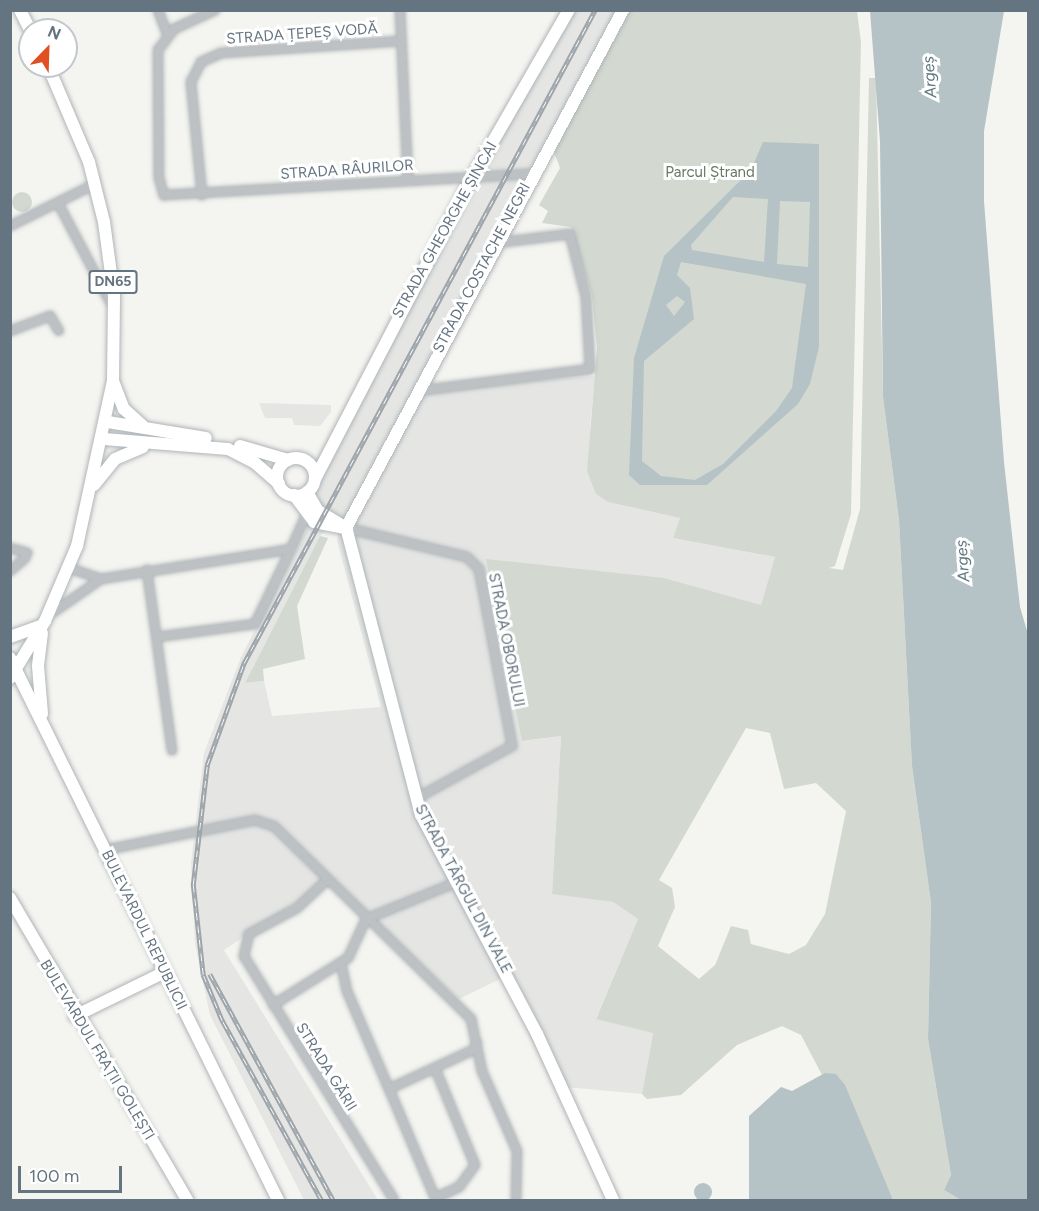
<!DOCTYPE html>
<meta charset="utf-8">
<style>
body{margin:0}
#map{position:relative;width:1039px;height:1211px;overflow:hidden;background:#f4f4f0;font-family:Figtree,sans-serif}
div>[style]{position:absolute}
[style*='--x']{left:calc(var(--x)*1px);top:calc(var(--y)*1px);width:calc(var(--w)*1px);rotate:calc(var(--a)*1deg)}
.built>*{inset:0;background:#e5e6e4}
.green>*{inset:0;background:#d3d9d0}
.round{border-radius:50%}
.water>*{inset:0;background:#b5c2c6}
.roads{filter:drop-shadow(0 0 2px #afb5b9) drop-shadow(0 0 2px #afb5b9)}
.street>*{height:8px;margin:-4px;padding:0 4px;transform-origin:4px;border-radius:4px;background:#bdc1c4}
.secondary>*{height:12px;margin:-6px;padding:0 6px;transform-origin:6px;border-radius:6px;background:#fff}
.secondary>.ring{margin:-6px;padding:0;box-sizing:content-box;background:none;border:12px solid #fff;border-radius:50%}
.primary>*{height:12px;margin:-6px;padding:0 6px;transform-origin:6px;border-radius:6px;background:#fff}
.rail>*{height:4.5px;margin-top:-2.25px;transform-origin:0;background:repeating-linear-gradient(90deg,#fff 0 7px,#9ea5aa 0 14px);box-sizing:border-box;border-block:2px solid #9ea5aa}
span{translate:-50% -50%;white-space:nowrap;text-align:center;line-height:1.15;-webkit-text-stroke:6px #fff;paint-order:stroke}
.shield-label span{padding:2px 4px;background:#fff;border:2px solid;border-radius:4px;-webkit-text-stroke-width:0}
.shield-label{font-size:14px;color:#647481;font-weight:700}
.street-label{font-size:15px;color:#647481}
.park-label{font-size:15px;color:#677962}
.water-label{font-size:16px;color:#5f777f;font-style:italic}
.frame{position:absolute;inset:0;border:12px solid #647481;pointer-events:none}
.north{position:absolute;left:18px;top:18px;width:60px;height:60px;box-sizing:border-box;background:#fff;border:2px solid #c1c7cd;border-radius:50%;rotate:23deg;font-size:16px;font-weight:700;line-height:24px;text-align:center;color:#647481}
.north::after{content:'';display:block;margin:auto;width:21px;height:27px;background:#e14f24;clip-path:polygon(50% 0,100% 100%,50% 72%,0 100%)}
.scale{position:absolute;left:18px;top:1166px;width:104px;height:27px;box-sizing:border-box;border:3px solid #647481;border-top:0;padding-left:8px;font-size:18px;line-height:21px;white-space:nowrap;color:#647481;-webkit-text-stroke:4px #fff;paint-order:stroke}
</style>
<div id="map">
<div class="built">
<div style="clip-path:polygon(evenodd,575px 11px,617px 11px,412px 391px,595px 376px,590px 427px,608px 502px,680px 518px,673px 538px,775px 557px,761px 606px,664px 578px,523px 741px,561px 736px,552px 893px,613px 902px,638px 919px,596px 1018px,653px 1032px,642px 1094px,554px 1086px,502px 978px,459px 999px,330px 880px,224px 950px,378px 1200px,304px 1200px,210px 1015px,195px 944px,191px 863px,204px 753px,241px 657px,306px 531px,315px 493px,476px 182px,575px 11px,341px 516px,337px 540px,381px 707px,272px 716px,264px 681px,245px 683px,320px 536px,341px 516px)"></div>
<div style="clip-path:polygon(259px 403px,331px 405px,331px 412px,320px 426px,294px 425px,292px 418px,265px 418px)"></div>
</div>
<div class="green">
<div style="clip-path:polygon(evenodd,628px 11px,857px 11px,861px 42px,851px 514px,835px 566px,829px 568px,843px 570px,860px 509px,869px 78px,876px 78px,883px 397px,899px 520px,912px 766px,931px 903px,928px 1039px,951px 1175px,944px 1190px,961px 1200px,893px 1200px,836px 1074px,822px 1075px,801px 1035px,782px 1026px,737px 1045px,681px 1095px,647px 1099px,642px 1094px,653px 1033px,596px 1019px,638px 919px,613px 902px,552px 894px,561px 736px,522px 741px,486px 559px,664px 578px,761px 605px,775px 557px,673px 538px,680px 518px,608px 502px,596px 494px,587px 471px,597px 348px,592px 296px,571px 227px,542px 223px,548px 211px,539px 205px,560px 168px,554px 152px,628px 11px,746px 728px,770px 733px,784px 789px,816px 783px,846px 811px,825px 914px,806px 945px,789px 954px,751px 944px,748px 930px,731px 926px,715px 965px,699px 979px,658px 946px,675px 907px,672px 888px,659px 880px,746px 728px)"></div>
<div class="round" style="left:12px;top:192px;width:20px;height:20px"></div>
<div style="clip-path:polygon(320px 536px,328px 538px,297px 606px,305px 659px,263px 669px,264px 681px,245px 683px)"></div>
</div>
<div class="water">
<div style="clip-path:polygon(870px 11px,1004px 11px,984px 131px,984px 201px,1004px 462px,1020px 607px,1028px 634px,1028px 1200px,961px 1200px,944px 1190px,951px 1175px,928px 1039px,931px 903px,912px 766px,899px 520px,883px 397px,880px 141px)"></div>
<div style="clip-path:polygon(evenodd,763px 142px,819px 144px,819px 347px,810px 384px,798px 404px,707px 485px,640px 485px,629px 475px,634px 358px,664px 256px,751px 170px,763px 142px,733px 197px,768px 199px,764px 262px,692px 250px,691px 245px,733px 197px,763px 142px,780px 201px,810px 202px,808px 267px,777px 264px,780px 201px,763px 142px,681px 262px,806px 284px,792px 388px,776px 411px,723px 464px,695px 480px,661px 476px,642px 461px,644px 361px,694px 319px,690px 288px,677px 275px,681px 262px,763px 142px,677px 296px,685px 302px,674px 316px,666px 305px,677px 296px)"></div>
<div style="clip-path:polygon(825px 1073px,836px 1074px,845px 1085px,893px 1200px,749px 1200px,749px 1116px,781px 1087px,792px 1091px)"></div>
<div class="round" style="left:694px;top:1183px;width:18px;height:18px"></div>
</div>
<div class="roads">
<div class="street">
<div style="--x:158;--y:10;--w:26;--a:69"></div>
<div style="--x:215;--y:10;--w:45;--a:155.1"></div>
<div style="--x:174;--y:29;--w:26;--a:127"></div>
<div style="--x:158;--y:50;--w:128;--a:89.6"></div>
<div style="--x:159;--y:178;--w:18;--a:74"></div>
<div style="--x:164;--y:195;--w:370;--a:-3.3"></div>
<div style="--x:400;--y:10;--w:169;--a:87.3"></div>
<div style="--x:202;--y:195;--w:114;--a:-95.6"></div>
<div style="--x:191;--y:82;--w:22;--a:-63"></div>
<div style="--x:201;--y:62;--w:22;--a:-24"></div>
<div style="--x:221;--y:53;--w:180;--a:-3.8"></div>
<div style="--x:58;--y:203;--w:122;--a:62.2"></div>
<div style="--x:10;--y:226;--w:95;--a:-26.3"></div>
<div style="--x:10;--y:331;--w:43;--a:-20.6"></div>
<div style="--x:50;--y:316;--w:17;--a:59"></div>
<div style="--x:417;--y:391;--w:174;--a:-7.2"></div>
<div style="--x:590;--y:369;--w:72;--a:-93.2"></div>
<div style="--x:586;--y:297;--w:65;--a:-104.3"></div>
<div style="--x:570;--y:234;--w:75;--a:173.1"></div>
<div style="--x:346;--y:528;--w:124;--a:13.5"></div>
<div style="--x:467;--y:557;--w:17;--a:45"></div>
<div style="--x:479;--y:569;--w:180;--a:79.4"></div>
<div style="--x:512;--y:746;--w:111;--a:151.3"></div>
<div style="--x:10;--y:548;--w:18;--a:16"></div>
<div style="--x:69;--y:568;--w:34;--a:19"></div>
<div style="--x:101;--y:579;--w:180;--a:-8.9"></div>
<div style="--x:279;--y:551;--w:12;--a:-9"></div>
<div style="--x:291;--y:549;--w:36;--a:-66"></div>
<div style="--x:147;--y:570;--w:182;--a:82.1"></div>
<div style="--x:10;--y:571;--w:20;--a:-41"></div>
<div style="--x:48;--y:616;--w:65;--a:-34.9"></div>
<div style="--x:157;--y:637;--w:99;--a:-7.6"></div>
<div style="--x:255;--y:624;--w:83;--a:-64.4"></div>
<div style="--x:105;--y:850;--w:153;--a:-11.3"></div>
<div style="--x:255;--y:820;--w:20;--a:18"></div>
<div style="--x:274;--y:826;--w:276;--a:44.4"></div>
<div style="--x:471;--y:1019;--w:53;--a:78.1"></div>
<div style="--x:482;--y:1071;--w:87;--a:66.4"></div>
<div style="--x:517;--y:1151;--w:49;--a:91.2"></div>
<div style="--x:326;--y:881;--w:40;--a:137"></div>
<div style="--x:297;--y:908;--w:55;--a:151.6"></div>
<div style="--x:249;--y:934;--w:23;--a:103"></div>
<div style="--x:244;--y:956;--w:286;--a:58.4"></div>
<div style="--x:341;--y:963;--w:29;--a:78"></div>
<div style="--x:347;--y:991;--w:107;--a:66.8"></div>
<div style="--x:273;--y:1005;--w:89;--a:-32.1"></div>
<div style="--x:348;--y:958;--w:43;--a:-65.2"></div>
<div style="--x:366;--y:919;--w:98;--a:-22.1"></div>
<div style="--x:435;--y:1068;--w:105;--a:67.6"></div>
<div style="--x:475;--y:1165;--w:27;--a:126"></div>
<div style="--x:459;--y:1187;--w:26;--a:155"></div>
<div style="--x:436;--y:1200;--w:121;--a:-112.9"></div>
<div style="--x:389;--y:1089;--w:93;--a:-24.9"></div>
<div style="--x:473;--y:1050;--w:8;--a:-60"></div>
</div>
<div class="secondary">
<div style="--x:113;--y:381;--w:30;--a:69"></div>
<div style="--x:124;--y:409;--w:25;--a:42"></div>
<div style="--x:108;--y:422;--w:99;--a:9.3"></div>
<div style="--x:104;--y:439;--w:124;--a:4.6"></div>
<div style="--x:228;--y:449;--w:29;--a:27"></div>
<div style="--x:254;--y:462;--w:33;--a:41"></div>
<div style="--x:240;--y:446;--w:50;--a:16.3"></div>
<div class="ring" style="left:277px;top:458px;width:26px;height:26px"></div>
<div style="--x:315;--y:479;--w:342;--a:-62.5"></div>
<div style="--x:473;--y:176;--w:192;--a:-60"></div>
<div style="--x:94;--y:485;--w:33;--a:-51"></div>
<div style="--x:115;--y:459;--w:30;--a:-23"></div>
<div style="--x:307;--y:492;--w:22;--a:60"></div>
<div style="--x:318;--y:511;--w:31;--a:31"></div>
<div style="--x:294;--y:495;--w:34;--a:53"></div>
<div style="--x:314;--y:522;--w:33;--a:11"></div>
<div style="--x:75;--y:1016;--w:100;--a:-26.1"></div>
<div style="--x:613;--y:1200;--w:183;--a:-114.6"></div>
<div style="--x:537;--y:1034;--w:248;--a:-117.9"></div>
<div style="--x:421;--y:815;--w:297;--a:-104.6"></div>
<div style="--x:346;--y:528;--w:587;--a:-61.86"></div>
</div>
<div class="primary">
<div style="--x:20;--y:10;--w:22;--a:63"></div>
<div style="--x:42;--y:633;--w:33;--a:97"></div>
<div style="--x:38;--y:666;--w:48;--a:85.2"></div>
<div style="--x:10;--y:637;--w:32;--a:-20"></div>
<div style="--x:10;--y:658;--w:605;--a:63.69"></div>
<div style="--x:10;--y:678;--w:67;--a:-58.4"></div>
<div style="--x:45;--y:621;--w:82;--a:-66.9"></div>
<div style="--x:77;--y:546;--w:169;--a:-77.7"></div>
<div style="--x:113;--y:381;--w:85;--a:-89.3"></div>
<div style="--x:114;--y:296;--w:75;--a:-97.7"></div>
<div style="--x:104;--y:222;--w:62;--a:-104"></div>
<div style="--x:89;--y:162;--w:104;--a:-113.1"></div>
<div style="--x:10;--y:898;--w:350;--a:59.6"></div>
</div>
</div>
<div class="rail">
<div style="--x:210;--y:974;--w:257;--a:61.4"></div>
<div style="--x:321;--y:1200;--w:205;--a:-118.9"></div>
<div style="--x:222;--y:1021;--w:50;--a:-112.4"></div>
<div style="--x:203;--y:975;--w:91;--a:-96.3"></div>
<div style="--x:193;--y:885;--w:121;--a:-83.3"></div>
<div style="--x:207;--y:765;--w:109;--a:-70.1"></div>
<div style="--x:244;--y:663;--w:741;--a:-61.74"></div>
</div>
<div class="shield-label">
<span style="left:113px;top:282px">DN65</span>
</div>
<div class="street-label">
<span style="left:302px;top:34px;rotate:-4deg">STRADA ȚEPEȘ VODĂ</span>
<span style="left:347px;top:170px;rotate:-4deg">STRADA RÂURILOR</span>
<span style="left:445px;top:230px;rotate:-61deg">STRADA GHEORGHE ȘINCAI</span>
<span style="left:482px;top:268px;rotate:-62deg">STRADA COSTACHE NEGRI</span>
<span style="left:506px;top:640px;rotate:79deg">STRADA OBORULUI</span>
<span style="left:463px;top:889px;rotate:62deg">STRADA TÂRGUL DIN VALE</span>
<span style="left:144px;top:930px;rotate:64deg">BULEVARDUL REPUBLICII</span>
<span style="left:97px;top:1050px;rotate:59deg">BULEVARDUL FRAȚII GOLEȘTI</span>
<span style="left:326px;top:1067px;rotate:58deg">STRADA GĂRII</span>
</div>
<div class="park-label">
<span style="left:710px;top:173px">Parcul Ștrand</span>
</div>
<div class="water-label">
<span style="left:930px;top:77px;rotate:-94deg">Argeș</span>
<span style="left:963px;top:561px;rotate:-94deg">Argeș</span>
</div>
<div class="frame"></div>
<div class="north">N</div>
<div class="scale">100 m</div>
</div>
